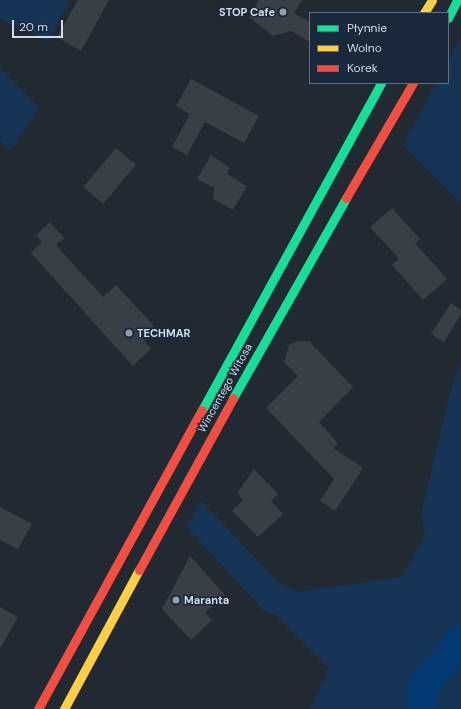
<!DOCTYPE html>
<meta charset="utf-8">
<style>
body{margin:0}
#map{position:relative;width:461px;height:709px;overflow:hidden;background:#212932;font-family:"DM Sans",sans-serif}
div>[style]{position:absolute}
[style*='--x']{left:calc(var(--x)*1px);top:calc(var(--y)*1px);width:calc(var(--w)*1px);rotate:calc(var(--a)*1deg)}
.green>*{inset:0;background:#163456}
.river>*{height:31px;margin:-15.5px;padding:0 15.5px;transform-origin:15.5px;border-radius:15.5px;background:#033a71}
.building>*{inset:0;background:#383f47;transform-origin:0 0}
.fast>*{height:9px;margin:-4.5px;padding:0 4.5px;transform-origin:4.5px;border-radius:4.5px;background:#16e098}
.slow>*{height:9px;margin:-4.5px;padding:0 4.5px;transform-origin:4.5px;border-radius:4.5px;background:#ffcf43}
.jam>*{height:9px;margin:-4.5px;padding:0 4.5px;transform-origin:4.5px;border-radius:4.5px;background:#f24e42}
.dots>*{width:11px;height:11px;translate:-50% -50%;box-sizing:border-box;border:2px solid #19283a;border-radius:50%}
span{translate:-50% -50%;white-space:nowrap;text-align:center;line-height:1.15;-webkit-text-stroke:3px #19283a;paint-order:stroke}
.poi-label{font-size:11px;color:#d2dce9;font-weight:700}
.right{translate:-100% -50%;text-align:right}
.left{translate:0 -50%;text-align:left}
.street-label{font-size:11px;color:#d2dce9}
.legend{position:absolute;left:309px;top:12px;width:140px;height:72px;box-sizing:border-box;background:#19283a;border:1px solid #637080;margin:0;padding:5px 7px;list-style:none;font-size:12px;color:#d2dce9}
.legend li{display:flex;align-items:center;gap:8px;height:20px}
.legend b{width:20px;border:1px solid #637080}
.scale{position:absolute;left:12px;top:20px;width:51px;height:18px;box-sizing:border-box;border:2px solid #d2dce9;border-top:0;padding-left:5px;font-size:12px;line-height:14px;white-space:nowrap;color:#d2dce9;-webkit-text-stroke:3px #19283a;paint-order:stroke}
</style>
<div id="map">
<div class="green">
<div style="clip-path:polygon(0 0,69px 0,49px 41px,0 19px)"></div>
<div style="clip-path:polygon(461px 37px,461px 203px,403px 145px,436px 83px,448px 83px,448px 61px)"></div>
<div style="clip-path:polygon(0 68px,39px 108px,10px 151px,0 141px)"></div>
<div style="clip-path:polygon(461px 364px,461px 709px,311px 709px,329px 668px,275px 614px,263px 610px,187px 527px,201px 501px,278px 582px,297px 592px,402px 577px,425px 535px,421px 514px,452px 385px)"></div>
</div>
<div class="river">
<div style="--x:421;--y:709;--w:24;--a:-85"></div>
<div style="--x:423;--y:685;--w:59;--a:-49.8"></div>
</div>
<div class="building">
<div style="clip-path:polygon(78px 0,109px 0,81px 51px,57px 37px)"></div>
<div style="clip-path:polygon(259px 0,302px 0,294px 13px,310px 22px,310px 42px,291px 31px,273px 36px,249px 17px)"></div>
<div style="clip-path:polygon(191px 79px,259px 116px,244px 143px,205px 122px,187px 155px,172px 147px,190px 114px,176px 106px)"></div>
<div style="left:116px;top:148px;width:26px;height:51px;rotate:40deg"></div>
<div style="clip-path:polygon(211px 155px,230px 168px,227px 174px,247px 186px,233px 210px,213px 199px,214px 188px,197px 179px)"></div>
<div style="clip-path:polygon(392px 208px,420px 239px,415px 243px,447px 279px,423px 300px,392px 265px,399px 259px,370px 227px)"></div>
<div style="clip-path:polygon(50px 222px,64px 238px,56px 245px,103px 297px,116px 285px,154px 326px,145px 334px,148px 337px,144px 341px,151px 349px,133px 366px,31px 253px,42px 242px,36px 235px)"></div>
<div style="clip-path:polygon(451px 303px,461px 310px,461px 314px,444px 342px,431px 334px)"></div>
<div style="clip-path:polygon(298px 341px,309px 341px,353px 387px,319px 422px,338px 443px,333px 448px,363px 468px,335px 511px,320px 501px,334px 479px,266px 408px,298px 376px,284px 362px,289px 345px)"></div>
<div style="clip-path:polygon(254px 469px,278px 494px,271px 501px,283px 514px,258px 537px,232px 511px,243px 500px,237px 493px)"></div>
<div style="clip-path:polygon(0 507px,32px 524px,18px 549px,0 540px)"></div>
<div style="clip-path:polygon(190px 556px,225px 595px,205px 613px,212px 620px,191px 640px,162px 609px)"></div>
<div style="clip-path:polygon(0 607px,18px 617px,0 649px)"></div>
</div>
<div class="fast">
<div style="--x:448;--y:18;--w:20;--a:-63"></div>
<div style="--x:233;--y:398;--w:230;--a:-60.5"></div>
<div style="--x:202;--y:410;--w:373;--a:-61.3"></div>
</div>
<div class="slow">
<div style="--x:424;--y:13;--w:15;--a:-58"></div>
<div style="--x:64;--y:709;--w:158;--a:-61.7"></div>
</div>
<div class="jam">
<div style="--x:346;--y:198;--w:133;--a:-59.8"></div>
<div style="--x:139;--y:570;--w:196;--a:-61.3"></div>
<div style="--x:38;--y:709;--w:341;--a:-61.3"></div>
</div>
<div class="dots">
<div style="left:283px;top:12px;background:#949da9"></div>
<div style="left:129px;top:333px;background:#949da9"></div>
<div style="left:176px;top:600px;background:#949da9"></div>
</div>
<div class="poi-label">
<span class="right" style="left:275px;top:12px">STOP Cafe</span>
<span class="left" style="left:137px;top:333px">TECHMAR</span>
<span class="left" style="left:184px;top:600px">Maranta</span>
</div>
<div class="street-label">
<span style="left:225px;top:388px;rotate:-61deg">Wincentego Witosa</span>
</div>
<ul class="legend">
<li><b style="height:5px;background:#16e098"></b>Płynnie</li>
<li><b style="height:5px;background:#ffcf43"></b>Wolno</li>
<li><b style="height:5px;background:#f24e42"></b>Korek</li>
</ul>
<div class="scale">20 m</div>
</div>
